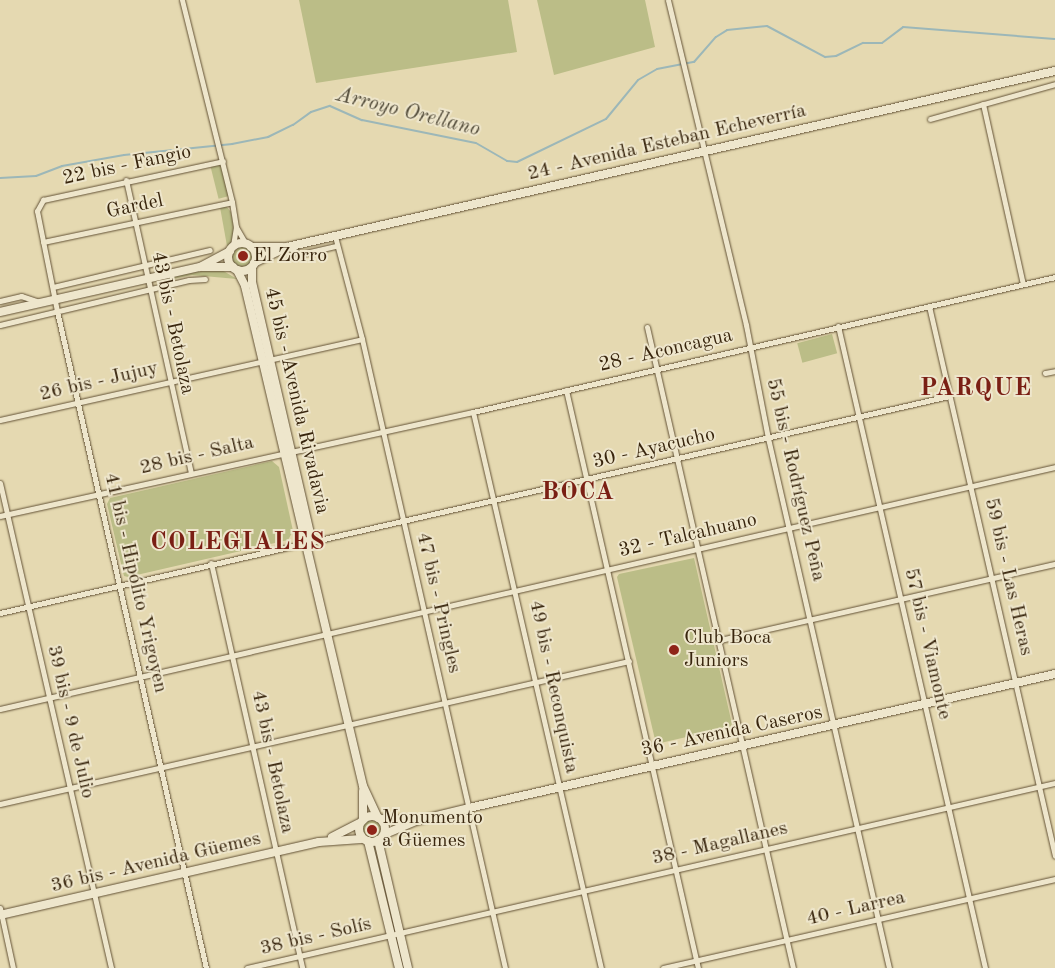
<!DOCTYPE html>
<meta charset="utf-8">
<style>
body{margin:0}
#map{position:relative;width:1055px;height:968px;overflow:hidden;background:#e5d9b1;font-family:"Old Standard TT",serif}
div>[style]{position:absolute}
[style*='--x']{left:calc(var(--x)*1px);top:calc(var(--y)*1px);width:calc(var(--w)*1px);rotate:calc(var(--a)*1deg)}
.green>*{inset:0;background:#bbbd87;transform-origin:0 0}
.round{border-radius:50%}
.stream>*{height:2px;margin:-1px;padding:0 1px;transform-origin:1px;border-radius:1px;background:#9cb7b8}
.roads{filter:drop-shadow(0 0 1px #635236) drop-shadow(0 0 1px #635236)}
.street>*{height:5px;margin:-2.5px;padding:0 2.5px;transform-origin:2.5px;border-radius:2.5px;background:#eee6cc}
.secondary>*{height:8px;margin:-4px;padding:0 4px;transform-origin:4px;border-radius:4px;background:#eee6cc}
.secondary>.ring{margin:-4px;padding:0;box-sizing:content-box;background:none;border:8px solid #eee6cc;border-radius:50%}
.dots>*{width:14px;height:14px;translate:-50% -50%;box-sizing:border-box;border:2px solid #eee6cc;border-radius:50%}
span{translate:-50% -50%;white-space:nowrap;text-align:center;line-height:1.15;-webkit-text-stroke:4px #eee6cc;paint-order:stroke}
.street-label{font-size:20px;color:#38250d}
.poi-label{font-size:20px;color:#38250d}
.left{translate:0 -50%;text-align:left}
.water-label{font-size:21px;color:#514a38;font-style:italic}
.district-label{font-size:25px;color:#7a1f14;font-weight:700;letter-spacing:1px}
</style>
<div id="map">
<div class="green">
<div style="clip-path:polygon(299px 0,508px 0,517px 52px,316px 83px)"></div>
<div style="clip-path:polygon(537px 0,645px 0,655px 47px,554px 75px)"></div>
<div style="left:221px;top:163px;width:34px;height:11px;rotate:76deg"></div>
<div style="clip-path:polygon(226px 206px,231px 212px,234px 230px,231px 243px,227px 246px,220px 207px)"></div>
<div class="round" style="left:231px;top:246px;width:22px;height:22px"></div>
<div style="clip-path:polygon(201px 269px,220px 269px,237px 279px,192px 275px,158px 282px)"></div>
<div style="left:832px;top:334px;width:20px;height:36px;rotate:75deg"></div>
<div style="clip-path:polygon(272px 461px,279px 467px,293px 531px,288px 540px,128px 577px,124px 576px,107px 504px,110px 498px)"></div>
<div style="clip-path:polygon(694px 558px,732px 724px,730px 727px,656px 744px,617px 577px,619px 574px)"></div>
<div class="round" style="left:362px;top:820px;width:20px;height:20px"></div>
</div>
<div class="stream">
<div style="--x:0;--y:178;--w:36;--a:-3"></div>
<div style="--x:36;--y:176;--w:28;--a:-21"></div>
<div style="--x:62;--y:166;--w:63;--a:-10.1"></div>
<div style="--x:124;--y:155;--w:109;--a:-5.8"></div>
<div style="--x:232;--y:144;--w:37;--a:-11"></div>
<div style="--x:268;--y:137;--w:28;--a:-26"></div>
<div style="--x:293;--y:125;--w:22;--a:-36"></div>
<div style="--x:311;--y:112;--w:20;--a:-18"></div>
<div style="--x:330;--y:106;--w:35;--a:24"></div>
<div style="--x:362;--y:120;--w:116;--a:11.4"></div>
<div style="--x:476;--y:143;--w:36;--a:30"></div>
<div style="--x:507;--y:161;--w:10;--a:6"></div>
<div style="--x:517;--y:162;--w:99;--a:-25.8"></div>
<div style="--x:606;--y:119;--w:50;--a:-50.6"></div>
<div style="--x:638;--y:80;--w:22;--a:-30"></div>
<div style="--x:657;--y:69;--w:38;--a:-11"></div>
<div style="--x:694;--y:62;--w:33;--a:-49"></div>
<div style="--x:716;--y:37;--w:13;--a:-32"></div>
<div style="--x:727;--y:30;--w:40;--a:-5.7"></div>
<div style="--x:767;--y:26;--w:66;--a:28.1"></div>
<div style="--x:825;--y:57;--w:11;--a:-5"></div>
<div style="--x:836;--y:56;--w:30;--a:-26"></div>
<div style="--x:863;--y:43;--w:19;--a:0"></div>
<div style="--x:882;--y:43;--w:26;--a:-37"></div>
<div style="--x:903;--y:27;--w:152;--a:4.5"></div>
</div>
<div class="roads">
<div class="street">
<div style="--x:182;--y:0;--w:208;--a:76.1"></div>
<div style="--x:232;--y:202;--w:25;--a:81"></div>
<div style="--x:236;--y:227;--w:20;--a:99"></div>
<div style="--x:668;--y:0;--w:334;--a:76.5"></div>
<div style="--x:746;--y:325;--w:115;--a:79"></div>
<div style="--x:768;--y:438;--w:544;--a:77.14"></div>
<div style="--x:983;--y:104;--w:184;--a:77.5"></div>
<div style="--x:930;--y:119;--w:130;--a:-15.6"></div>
<div style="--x:126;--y:180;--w:300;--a:77.5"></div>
<div style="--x:236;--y:227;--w:20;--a:60"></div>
<div style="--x:335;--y:236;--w:106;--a:75.3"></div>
<div style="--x:362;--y:339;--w:645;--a:77.19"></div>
<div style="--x:43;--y:242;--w:193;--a:-11.9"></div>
<div style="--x:287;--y:247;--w:16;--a:27"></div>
<div style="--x:301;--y:254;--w:37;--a:-13"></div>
<div style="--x:53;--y:287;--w:161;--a:-13.3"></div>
<div style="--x:0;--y:301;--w:22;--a:-13"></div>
<div style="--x:21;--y:296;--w:19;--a:18"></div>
<div style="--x:929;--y:306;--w:564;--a:77.1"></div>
<div style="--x:0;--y:325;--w:194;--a:-13.4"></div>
<div style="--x:189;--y:280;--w:16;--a:-4"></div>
<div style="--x:838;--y:326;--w:659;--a:77.1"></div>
<div style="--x:647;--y:327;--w:657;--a:77.17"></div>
<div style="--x:1045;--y:373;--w:10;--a:-11"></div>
<div style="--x:566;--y:390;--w:593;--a:77.14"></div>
<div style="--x:473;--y:412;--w:571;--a:77.04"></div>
<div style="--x:0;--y:420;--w:371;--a:-12.6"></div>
<div style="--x:0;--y:483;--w:498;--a:77.1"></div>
<div style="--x:0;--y:516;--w:484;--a:-12.4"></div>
<div style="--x:473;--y:412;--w:597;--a:-13.06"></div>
<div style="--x:211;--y:563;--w:415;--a:77.3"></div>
<div style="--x:0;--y:613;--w:973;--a:-12.88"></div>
<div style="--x:720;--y:640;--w:344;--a:-12.8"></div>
<div style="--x:0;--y:709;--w:1082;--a:-12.92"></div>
<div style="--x:0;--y:804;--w:645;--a:-12.81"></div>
<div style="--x:0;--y:908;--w:61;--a:77.8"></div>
<div style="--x:206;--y:968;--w:674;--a:-102.78"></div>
<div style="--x:57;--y:311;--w:102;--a:-101.3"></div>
<div style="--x:37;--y:211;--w:13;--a:-61"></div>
<div style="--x:43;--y:200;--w:184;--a:-12.2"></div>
<div style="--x:247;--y:968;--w:829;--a:-12.9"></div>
<div style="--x:663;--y:968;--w:402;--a:-12.8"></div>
</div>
<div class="secondary">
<div class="ring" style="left:228px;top:243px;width:20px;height:20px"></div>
<div style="--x:251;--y:247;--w:32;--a:0"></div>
<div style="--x:254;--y:263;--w:37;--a:-26"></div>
<div style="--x:287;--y:247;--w:788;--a:-12.91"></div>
<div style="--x:202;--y:267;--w:31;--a:0"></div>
<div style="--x:252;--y:267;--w:15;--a:90"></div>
<div style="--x:252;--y:282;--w:259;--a:77"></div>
<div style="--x:310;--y:534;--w:9;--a:111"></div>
<div style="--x:237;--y:270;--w:18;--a:63"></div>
<div style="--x:245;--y:286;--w:514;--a:76.72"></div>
<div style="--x:363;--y:786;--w:35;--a:65"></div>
<div style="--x:0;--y:312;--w:205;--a:-12.7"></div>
<div style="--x:200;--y:267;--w:34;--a:-28"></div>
<div style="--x:363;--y:791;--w:29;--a:90"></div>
<div class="ring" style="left:359px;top:816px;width:18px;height:18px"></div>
<div style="--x:381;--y:819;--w:31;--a:2"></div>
<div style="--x:385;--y:834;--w:34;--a:-23"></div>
<div style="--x:416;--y:821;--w:55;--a:-13.8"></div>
<div style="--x:469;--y:808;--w:601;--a:-12.88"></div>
<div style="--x:332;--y:837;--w:30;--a:-27"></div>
<div style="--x:378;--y:840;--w:131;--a:76.8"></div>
<div style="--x:368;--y:841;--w:131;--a:76.3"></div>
<div style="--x:0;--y:915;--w:327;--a:-12.9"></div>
<div style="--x:319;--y:842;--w:42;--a:-4.1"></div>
</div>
</div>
<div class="dots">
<div style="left:243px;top:256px;background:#8f2418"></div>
<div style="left:674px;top:650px;background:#8f2418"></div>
<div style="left:372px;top:830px;background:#8f2418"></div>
</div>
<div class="street-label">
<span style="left:667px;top:143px;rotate:-13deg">24 - Avenida Esteban Echeverría</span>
<span style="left:127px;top:166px;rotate:-12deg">22 bis - Fangio</span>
<span style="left:135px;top:207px;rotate:-12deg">Gardel</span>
<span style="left:172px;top:323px;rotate:78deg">43 bis - Betolaza</span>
<span style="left:666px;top:351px;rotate:-13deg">28 - Aconcagua</span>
<span style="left:99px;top:382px;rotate:-13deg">26 bis - Jujuy</span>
<span style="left:296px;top:401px;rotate:77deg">45 bis - Avenida Rivadavia</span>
<span style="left:654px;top:449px;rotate:-13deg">30 - Ayacucho</span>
<span style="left:197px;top:456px;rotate:-13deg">28 bis - Salta</span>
<span style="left:795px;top:480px;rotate:77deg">55 bis - Rodríguez Peña</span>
<span style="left:688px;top:536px;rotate:-13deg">32 - Talcahuano</span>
<span style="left:1008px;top:577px;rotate:77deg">59 bis - Las Heras</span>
<span style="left:135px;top:583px;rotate:77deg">41 bis - Hipólito Yrigoyen</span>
<span style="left:438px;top:603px;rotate:77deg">47 bis - Pringles</span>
<span style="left:927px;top:644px;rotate:77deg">57 bis - Viamonte</span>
<span style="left:553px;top:687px;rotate:78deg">49 bis - Reconquista</span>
<span style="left:70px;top:722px;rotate:77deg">39 bis - 9 de Julio</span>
<span style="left:732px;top:732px;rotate:-12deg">36 - Avenida Caseros</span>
<span style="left:272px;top:762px;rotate:78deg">43 bis - Betolaza</span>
<span style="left:720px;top:844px;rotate:-13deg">38 - Magallanes</span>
<span style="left:156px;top:863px;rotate:-13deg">36 bis - Avenida Güemes</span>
<span style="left:856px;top:909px;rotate:-13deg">40 - Larrea</span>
<span style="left:316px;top:937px;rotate:-13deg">38 bis - Solís</span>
</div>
<div class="poi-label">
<span class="left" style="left:253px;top:256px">El Zorro</span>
<span class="left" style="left:684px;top:650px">Club Boca<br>Juniors</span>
<span class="left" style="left:382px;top:830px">Monumento<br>a Güemes</span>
</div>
<div class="water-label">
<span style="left:408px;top:113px;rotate:14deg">Arroyo Orellano</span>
</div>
<div class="district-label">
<span style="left:976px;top:389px">PARQUE</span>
<span style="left:578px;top:493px">BOCA</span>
<span style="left:238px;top:543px">COLEGIALES</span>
</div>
</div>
